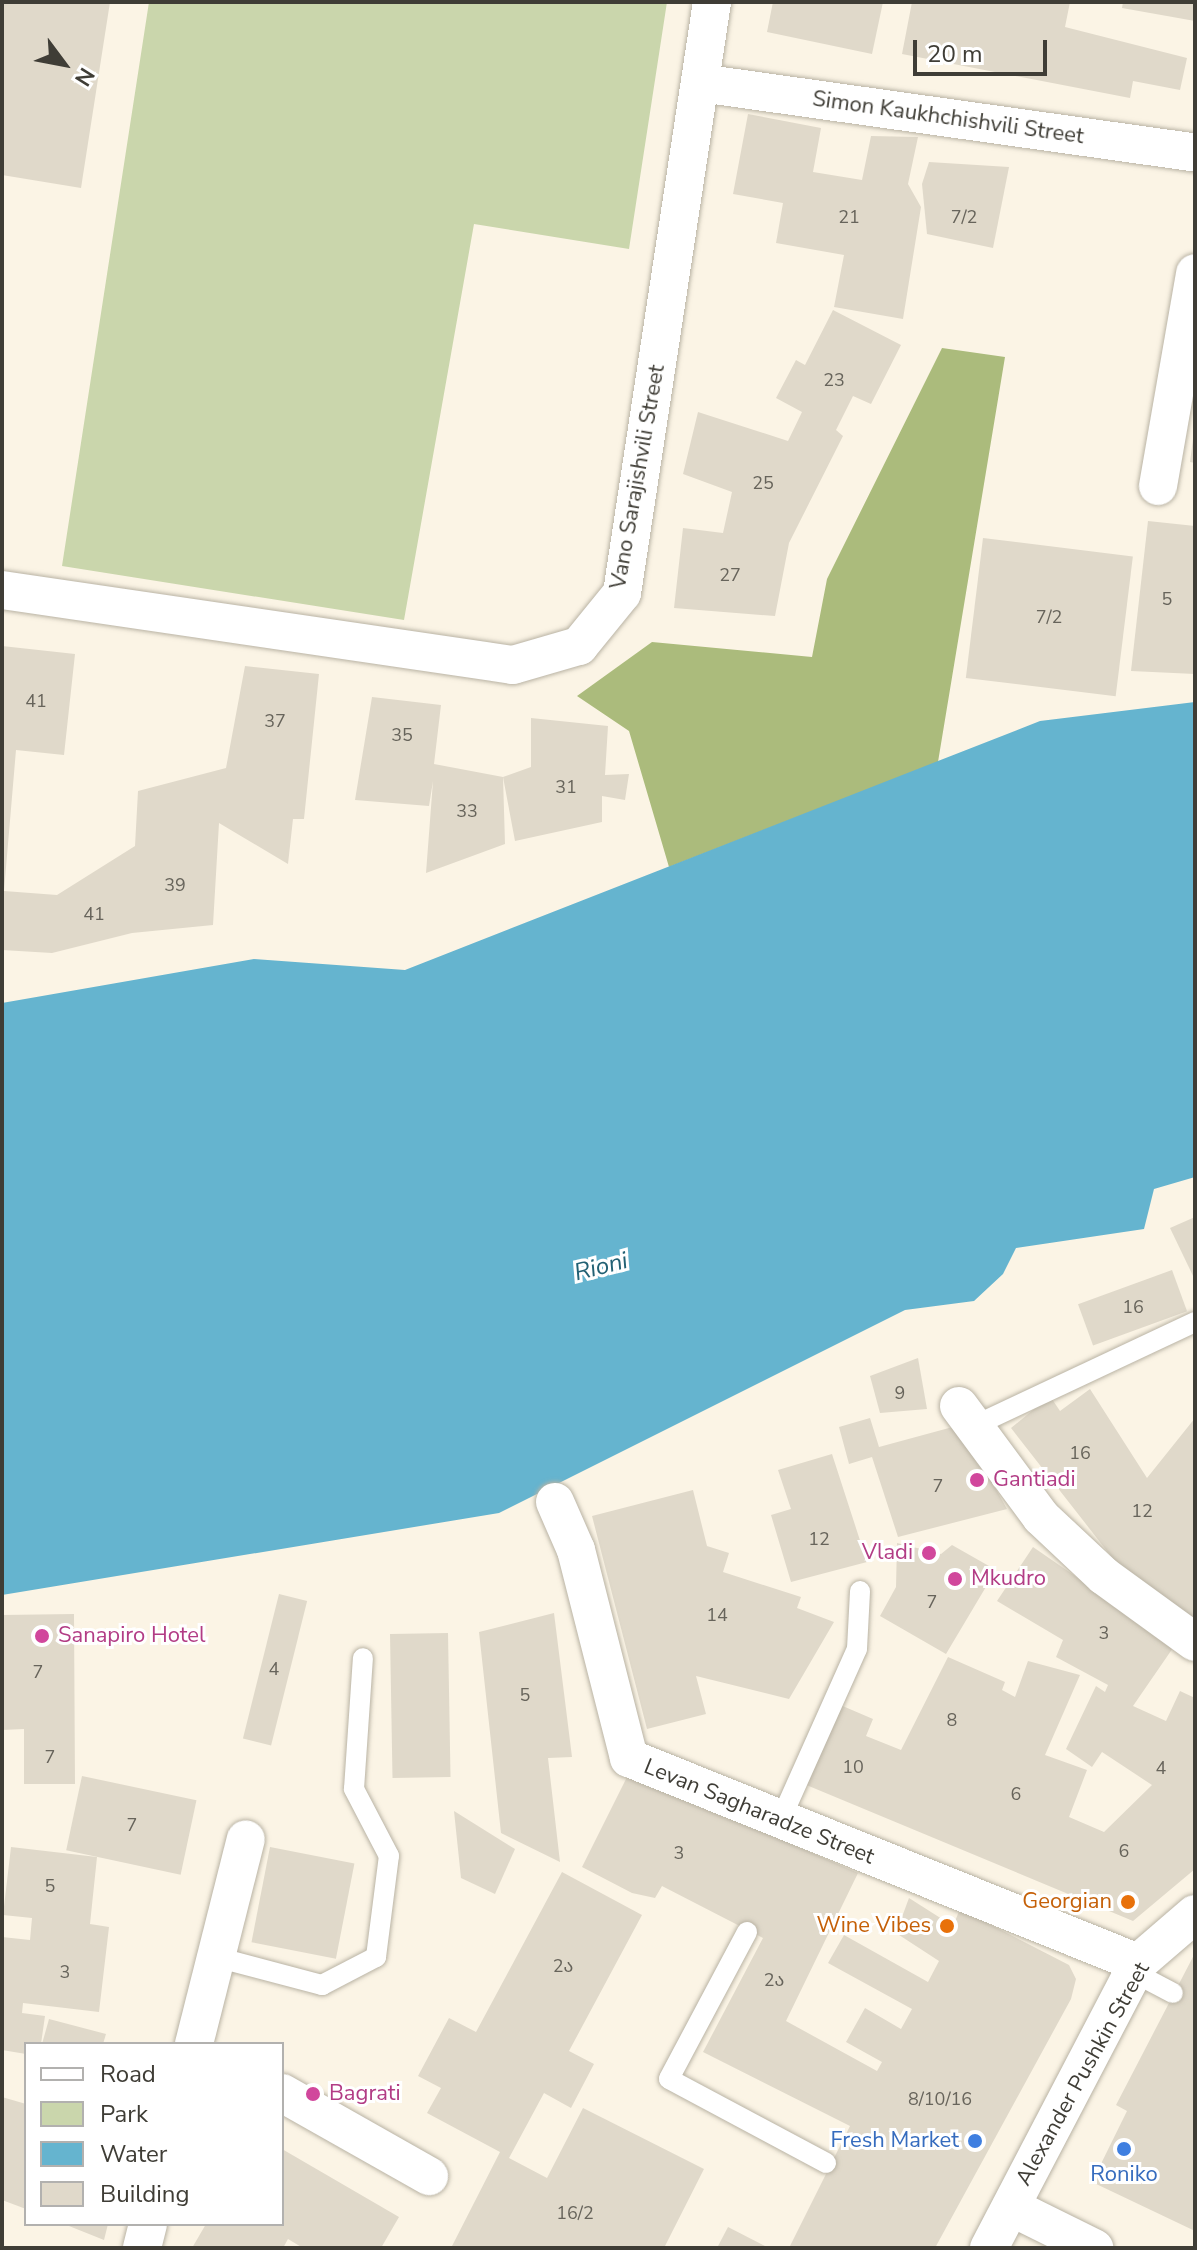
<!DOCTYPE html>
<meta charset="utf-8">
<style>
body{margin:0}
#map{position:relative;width:1197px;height:2250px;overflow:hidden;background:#fbf4e5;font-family:"Nunito Sans","Noto Sans Georgian",sans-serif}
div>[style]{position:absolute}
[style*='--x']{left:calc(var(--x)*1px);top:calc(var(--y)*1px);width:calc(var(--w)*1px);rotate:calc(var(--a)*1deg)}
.green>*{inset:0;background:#cad6ac}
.forest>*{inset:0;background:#abbb7c}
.water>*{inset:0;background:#65b4cf}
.building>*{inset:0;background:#e0d9ca;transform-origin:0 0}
.roads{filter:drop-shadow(0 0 2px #b9b3a4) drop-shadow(0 0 2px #b9b3a4)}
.service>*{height:20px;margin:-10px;padding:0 10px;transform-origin:10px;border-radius:10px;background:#fff}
.minor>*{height:38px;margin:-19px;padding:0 19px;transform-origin:19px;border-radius:19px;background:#fff}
.dots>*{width:22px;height:22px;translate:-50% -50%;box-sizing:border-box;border:4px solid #fff;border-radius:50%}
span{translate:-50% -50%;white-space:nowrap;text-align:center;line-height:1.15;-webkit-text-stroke:6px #fff;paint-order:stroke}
.number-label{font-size:18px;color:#67645b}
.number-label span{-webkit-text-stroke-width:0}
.street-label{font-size:22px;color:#3f3d36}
.hotel-label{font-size:22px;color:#b23c85}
.left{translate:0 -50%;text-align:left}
.right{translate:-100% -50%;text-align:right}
.food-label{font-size:22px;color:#c56008}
.shop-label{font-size:22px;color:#366cbe}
.water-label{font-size:24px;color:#226174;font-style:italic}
.frame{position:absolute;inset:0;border:4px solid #3f3d36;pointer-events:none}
.legend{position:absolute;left:24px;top:2042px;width:260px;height:184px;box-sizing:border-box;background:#fff;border:2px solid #b2b1af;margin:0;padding:10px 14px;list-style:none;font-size:24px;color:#3f3d36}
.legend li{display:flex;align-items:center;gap:16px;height:40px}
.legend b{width:40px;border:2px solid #b2b1af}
.north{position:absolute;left:24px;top:24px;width:80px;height:80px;-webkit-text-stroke:6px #fff;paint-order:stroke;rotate:122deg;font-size:22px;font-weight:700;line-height:32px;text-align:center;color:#3f3d36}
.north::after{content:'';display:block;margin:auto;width:28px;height:36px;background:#3f3d36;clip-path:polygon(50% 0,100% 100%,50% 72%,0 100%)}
.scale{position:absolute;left:913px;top:40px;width:134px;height:36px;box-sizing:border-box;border:4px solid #3f3d36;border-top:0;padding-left:10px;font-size:24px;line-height:28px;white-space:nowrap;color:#3f3d36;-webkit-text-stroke:6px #fff;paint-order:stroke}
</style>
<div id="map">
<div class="green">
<div style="clip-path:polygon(149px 2px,667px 2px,629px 249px,474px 224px,404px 620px,62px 566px)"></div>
</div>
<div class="forest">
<div style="clip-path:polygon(942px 348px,1005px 357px,938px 762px,669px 867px,629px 731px,577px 696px,652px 642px,812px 657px,827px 579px)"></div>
</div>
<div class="water">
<div style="clip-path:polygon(1195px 702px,1195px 1177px,1154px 1189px,1144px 1229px,1016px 1248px,1003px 1274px,974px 1301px,905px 1310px,499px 1513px,2px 1595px,2px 1003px,254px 959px,405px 970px,1040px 721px)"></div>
</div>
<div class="building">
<div style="clip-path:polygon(2px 2px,110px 2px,81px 188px,2px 175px)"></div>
<div style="clip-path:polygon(773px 2px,883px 2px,872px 54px,767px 32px)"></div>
<div style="clip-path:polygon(912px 2px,1070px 2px,1065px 27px,1187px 58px,1180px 90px,1133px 81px,1130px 98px,902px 54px)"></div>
<div style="clip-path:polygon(1123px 2px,1195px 2px,1195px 21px,1122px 8px)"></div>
<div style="clip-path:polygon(748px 114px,821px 128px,813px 172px,862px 180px,871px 136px,918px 137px,908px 184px,921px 207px,903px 319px,834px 307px,844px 255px,776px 243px,783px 203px,733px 194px)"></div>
<div style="clip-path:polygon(929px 162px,1009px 167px,993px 248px,927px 234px,922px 184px)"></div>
<div style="clip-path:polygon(833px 310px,901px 345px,871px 404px,853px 396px,836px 430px,843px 436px,789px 543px,775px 616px,674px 608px,683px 528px,723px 533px,732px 492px,683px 474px,698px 412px,788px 441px,802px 412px,776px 398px,796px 360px,805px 365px)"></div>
<div style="clip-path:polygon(1193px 439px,1195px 439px,1195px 463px,1190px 462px)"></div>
<div style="clip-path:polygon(1148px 521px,1195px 526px,1195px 674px,1131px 671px)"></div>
<div style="left:983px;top:538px;width:151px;height:141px;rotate:7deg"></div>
<div style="clip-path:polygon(2px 646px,75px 654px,64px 755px,16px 750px,4px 891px,57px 895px,135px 846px,138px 791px,226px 768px,245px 666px,319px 674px,304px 819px,293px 819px,288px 864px,219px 823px,213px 925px,132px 933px,52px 953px,2px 950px)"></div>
<div style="clip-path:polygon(372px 697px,441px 705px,434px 764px,503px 777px,505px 844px,426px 873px,433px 781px,429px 806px,355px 800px)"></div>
<div style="clip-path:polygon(531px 718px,608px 726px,605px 775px,629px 774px,625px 800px,602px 796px,602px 822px,515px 841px,503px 777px,531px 767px)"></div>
<div style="clip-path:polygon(1195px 1217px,1195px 1280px,1170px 1228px)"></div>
<div style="left:1172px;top:1270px;width:44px;height:100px;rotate:70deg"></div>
<div style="clip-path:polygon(918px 1358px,927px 1409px,880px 1413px,870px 1376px)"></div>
<div style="clip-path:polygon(1090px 1389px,1147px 1478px,1195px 1418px,1195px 1622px,1128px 1578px,1011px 1428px,1050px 1396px,1060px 1411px)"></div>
<div style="clip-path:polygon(870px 1418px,879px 1447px,960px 1425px,1007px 1509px,898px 1537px,872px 1457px,849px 1464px,839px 1427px)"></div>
<div style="clip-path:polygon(832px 1454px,867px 1562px,791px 1582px,771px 1515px,791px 1509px,778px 1470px)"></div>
<div style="clip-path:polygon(693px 1490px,707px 1546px,729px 1553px,723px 1572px,801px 1597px,797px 1608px,834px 1622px,789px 1699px,696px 1676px,706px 1714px,647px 1729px,592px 1516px)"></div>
<div style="clip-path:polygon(897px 1543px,941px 1554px,952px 1545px,996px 1570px,946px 1654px,880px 1616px,896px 1587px)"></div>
<div style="clip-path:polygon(1033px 1547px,1175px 1645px,1133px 1706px,1166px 1721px,1180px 1691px,1195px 1698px,1195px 1869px,1133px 1921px,804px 1784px,838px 1704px,873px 1719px,866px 1736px,901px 1750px,948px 1657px,1005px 1682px,1002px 1690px,1015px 1697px,1028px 1661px,1080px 1675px,1045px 1755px,1087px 1770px,1069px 1817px,1104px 1832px,1152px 1785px,1102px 1752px,1092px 1767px,1066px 1749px,1096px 1686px,1105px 1692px,1108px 1685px,1056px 1657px,1063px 1640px,997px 1601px)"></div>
<div style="left:279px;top:1594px;width:29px;height:149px;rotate:14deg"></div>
<div style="clip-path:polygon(554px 1613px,572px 1757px,548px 1758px,560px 1862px,501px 1833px,479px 1632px)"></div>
<div style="clip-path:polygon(74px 1614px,75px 1784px,24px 1784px,24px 1729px,2px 1730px,2px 1615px)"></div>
<div style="left:448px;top:1633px;width:144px;height:58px;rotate:89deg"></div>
<div style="clip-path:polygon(629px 1773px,858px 1873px,786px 2021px,877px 2071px,882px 2062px,846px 2042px,865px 2008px,901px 2029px,912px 2009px,828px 1963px,844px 1935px,928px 1982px,939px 1961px,896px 1933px,909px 1898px,953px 1926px,960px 1909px,1069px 1965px,1076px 1979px,1071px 1999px,935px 2248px,789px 2248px,850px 2126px,703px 2052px,763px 1938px,662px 1886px,655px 1898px,632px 1893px,582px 1867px)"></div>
<div style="left:82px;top:1776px;width:117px;height:76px;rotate:12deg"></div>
<div style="clip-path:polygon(454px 1811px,515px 1849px,495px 1894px,461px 1878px)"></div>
<div style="clip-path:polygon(11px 1847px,97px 1857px,90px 1924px,109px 1927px,99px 2012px,23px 2003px,22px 2013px,45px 2016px,41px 2044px,26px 2044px,26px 2054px,2px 2050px,2px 1937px,30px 1940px,32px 1918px,3px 1915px)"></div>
<div style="left:270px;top:1847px;width:86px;height:97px;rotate:11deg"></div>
<div style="clip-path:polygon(562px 1872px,642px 1915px,569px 2051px,594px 2064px,571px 2108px,544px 2093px,509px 2158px,547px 2178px,583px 2108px,704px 2169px,664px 2248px,451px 2248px,500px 2152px,427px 2113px,441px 2088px,418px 2076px,449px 2018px,476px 2032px)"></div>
<div style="clip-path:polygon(1195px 1953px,1195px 2231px,1092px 2182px,1127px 2111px,1116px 2105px)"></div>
<div style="clip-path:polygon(49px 2019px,106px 2034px,103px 2044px,42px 2044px)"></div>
<div style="clip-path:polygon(2px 2097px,26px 2104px,26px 2209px,2px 2200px)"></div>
<div style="clip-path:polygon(282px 2149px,399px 2217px,381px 2248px,303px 2248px,288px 2239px,283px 2248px,192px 2248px,206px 2224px,282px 2224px)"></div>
<div style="clip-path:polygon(64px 2224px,108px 2224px,104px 2240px)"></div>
<div style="clip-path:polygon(728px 2227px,769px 2248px,717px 2248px)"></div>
</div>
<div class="roads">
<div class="service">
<div style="--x:976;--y:1425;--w:242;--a:-25.2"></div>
<div style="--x:780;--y:1821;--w:188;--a:-65.9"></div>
<div style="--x:857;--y:1649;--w:58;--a:-87"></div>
<div style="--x:747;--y:1932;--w:166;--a:118"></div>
<div style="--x:669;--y:2079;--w:178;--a:28.1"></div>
<div style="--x:216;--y:1957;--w:110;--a:14.8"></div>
<div style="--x:322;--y:1985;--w:61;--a:-27.4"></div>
<div style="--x:376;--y:1957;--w:102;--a:-82.7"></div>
<div style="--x:389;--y:1856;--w:76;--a:-117.6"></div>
<div style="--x:354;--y:1789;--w:131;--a:-86.1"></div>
<div style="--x:1133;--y:1972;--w:45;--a:27.7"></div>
</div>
<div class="minor">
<div style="--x:700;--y:83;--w:500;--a:8"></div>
<div style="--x:1158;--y:486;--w:216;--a:-80.1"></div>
<div style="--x:2;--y:590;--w:516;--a:8.35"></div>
<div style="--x:513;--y:665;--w:69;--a:-16.1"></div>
<div style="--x:579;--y:646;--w:68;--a:-50.9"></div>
<div style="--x:622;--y:593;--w:598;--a:-81.34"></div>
<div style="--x:959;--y:1406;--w:138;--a:53.5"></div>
<div style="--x:1041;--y:1517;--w:86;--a:43.1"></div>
<div style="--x:1104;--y:1576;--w:112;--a:36"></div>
<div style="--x:555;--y:1502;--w:52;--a:66.4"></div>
<div style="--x:576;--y:1550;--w:215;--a:75.7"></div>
<div style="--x:629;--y:1758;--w:549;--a:21.94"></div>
<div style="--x:194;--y:2044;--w:211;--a:-75.8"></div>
<div style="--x:282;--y:2093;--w:169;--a:29.5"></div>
<div style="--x:1011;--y:2207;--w:93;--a:26.3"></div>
<div style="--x:142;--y:2248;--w:25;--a:-76"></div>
<div style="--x:989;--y:2248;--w:322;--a:-62.4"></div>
<div style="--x:1138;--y:1963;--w:75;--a:-40.7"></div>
</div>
</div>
<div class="dots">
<div style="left:977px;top:1480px;background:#d1479c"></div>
<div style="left:929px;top:1553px;background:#d1479c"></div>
<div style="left:955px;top:1579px;background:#d1479c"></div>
<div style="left:42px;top:1636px;background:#d1479c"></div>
<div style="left:1128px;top:1902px;background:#e8710a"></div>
<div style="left:947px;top:1926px;background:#e8710a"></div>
<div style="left:313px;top:2094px;background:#d1479c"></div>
<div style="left:975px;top:2141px;background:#3f7fe0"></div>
<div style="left:1124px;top:2149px;background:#3f7fe0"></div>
</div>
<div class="number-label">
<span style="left:849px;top:217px">21</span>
<span style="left:964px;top:217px">7/2</span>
<span style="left:834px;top:380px">23</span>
<span style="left:763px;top:483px">25</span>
<span style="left:730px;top:575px">27</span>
<span style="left:1167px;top:599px">5</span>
<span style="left:1049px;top:617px">7/2</span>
<span style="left:36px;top:701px">41</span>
<span style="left:275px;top:721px">37</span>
<span style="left:402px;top:735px">35</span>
<span style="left:566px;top:787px">31</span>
<span style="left:467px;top:811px">33</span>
<span style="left:175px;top:885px">39</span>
<span style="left:94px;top:914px">41</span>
<span style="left:1133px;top:1307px">16</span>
<span style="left:900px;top:1393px">9</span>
<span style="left:1080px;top:1453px">16</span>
<span style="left:938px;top:1486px">7</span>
<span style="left:1142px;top:1511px">12</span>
<span style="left:819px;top:1539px">12</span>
<span style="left:932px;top:1602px">7</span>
<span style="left:717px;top:1615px">14</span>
<span style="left:1104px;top:1633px">3</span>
<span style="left:274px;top:1669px">4</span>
<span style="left:38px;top:1672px">7</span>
<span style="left:525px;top:1695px">5</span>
<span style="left:952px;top:1720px">8</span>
<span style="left:50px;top:1757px">7</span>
<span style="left:853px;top:1767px">10</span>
<span style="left:1161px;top:1768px">4</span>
<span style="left:1016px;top:1794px">6</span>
<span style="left:132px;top:1825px">7</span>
<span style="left:1124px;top:1851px">6</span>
<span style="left:679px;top:1853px">3</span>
<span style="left:50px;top:1886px">5</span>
<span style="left:563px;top:1966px">2ა</span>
<span style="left:65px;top:1972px">3</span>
<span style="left:774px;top:1980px">2ა</span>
<span style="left:940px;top:2099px">8/10/16</span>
<span style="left:575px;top:2213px">16/2</span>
</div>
<div class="street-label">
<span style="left:948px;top:118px;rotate:8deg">Simon Kaukhchishvili Street</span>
<span style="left:638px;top:477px;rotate:-80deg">Vano Sarajishvili Street</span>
<span style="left:759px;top:1812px;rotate:22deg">Levan Sagharadze Street</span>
<span style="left:1083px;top:2074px;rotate:-61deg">Alexander Pushkin Street</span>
</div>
<div class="hotel-label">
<span class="left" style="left:993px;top:1480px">Gantiadi</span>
<span class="right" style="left:913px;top:1553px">Vladi</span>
<span class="left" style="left:971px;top:1579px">Mkudro</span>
<span class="left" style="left:58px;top:1636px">Sanapiro Hotel</span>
<span class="left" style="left:329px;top:2094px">Bagrati</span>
</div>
<div class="food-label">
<span class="right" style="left:1112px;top:1902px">Georgian</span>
<span class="right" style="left:931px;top:1926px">Wine Vibes</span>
</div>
<div class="shop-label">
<span class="right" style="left:959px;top:2141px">Fresh Market</span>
<span style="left:1124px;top:2175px">Roniko</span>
</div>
<div class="water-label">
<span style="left:601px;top:1267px;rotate:-14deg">Rioni</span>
</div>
<div class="frame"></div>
<ul class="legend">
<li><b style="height:10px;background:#fff"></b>Road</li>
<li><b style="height:22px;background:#cad6ac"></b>Park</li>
<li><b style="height:22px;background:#65b4cf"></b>Water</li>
<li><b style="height:22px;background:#e0d9ca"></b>Building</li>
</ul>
<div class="north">N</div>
<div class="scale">20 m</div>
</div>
